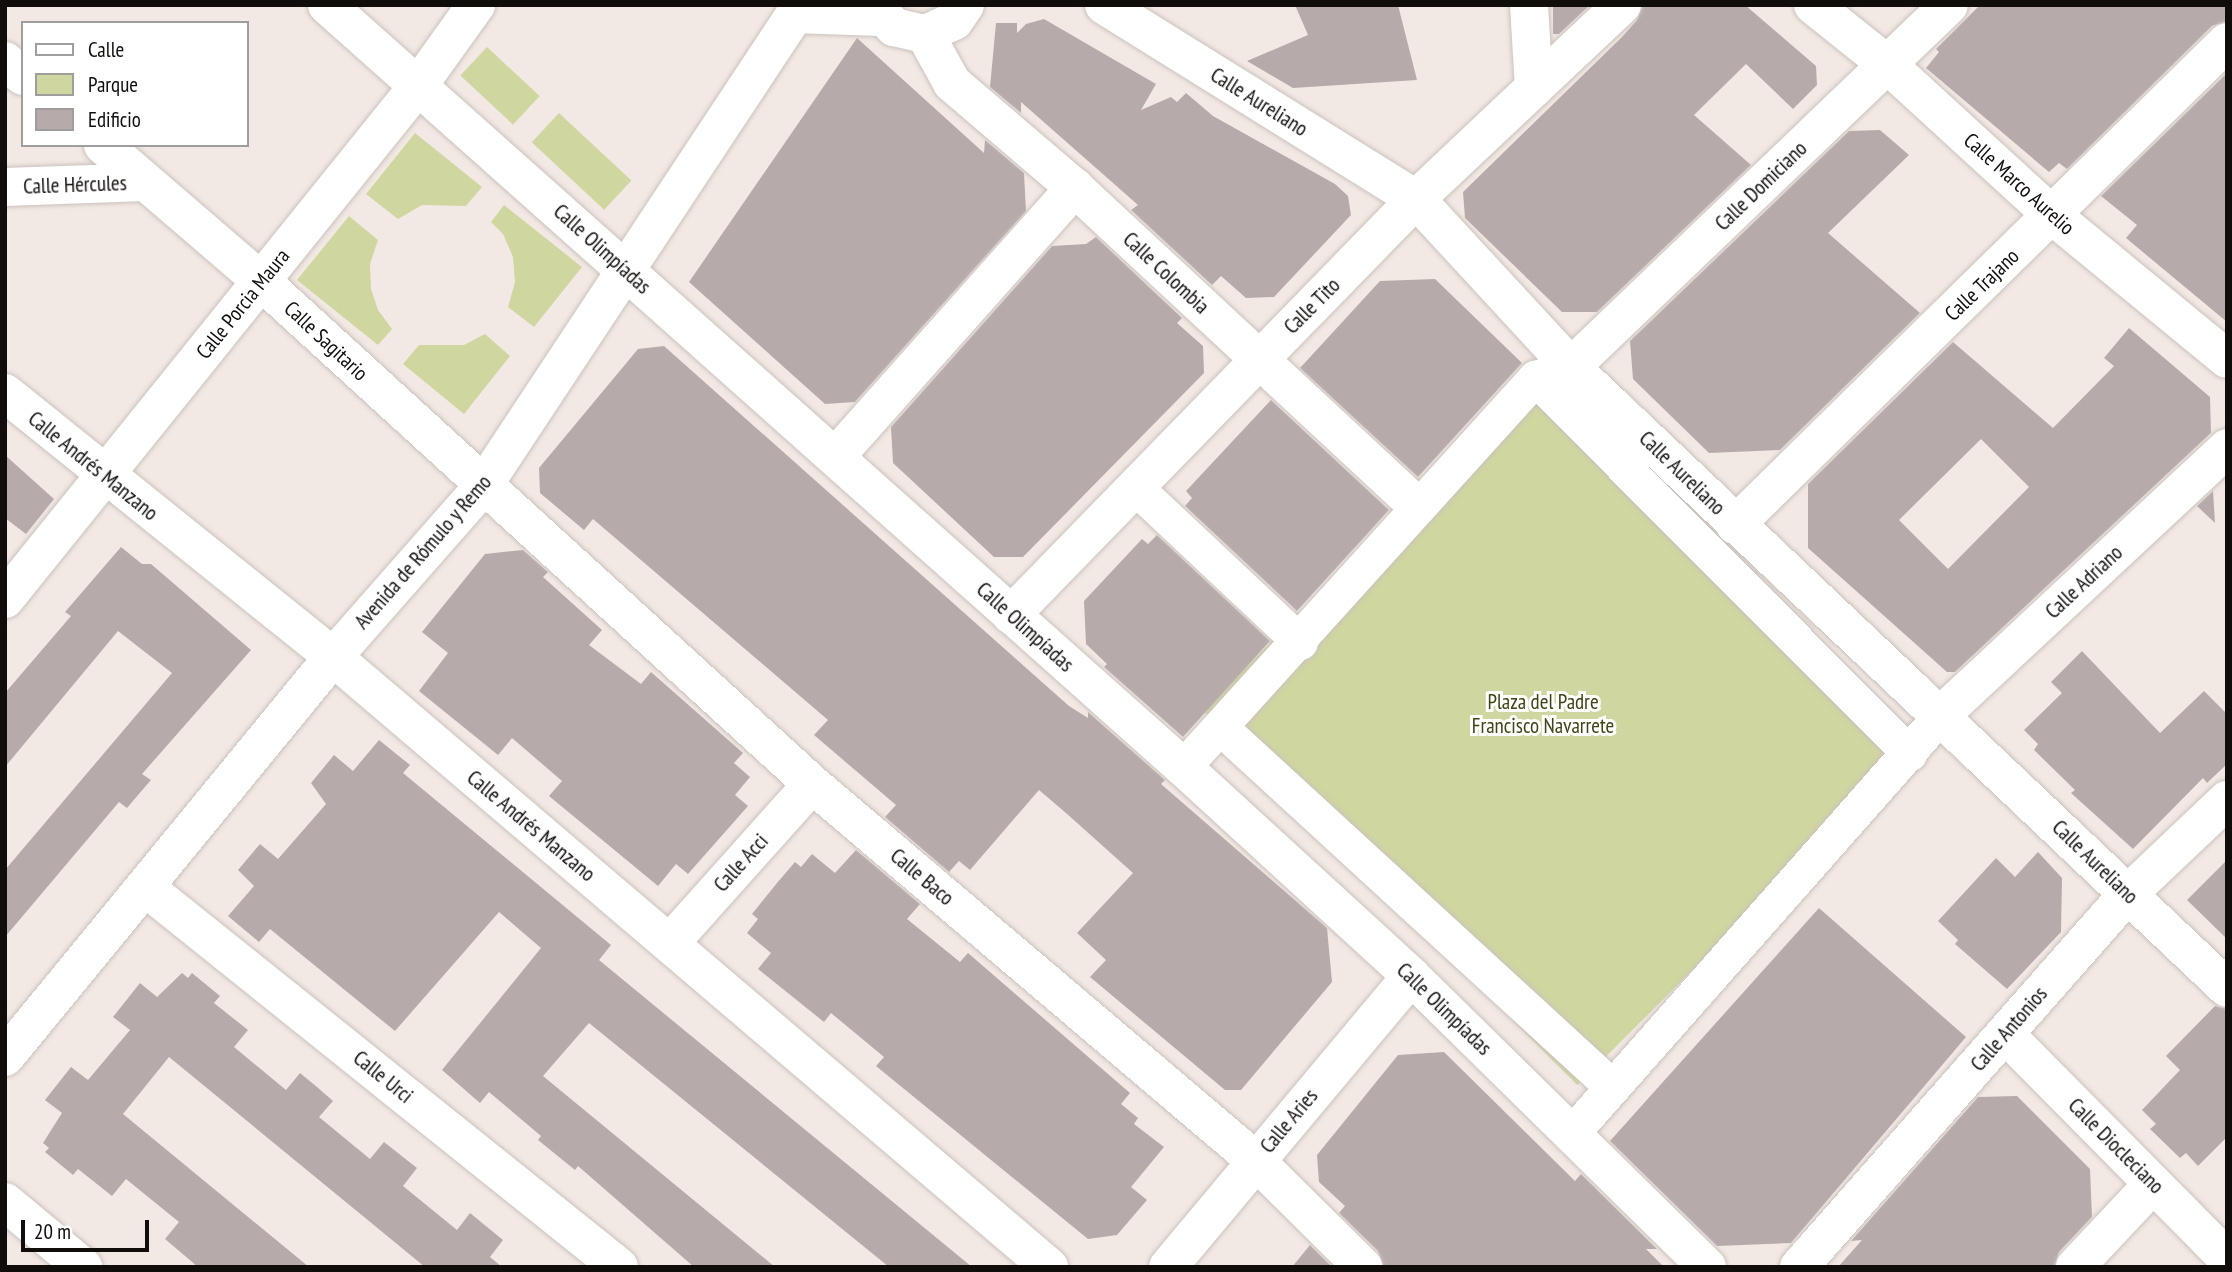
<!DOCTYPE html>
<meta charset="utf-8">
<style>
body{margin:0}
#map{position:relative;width:2232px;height:1272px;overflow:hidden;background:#f3e9e4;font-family:"PT Sans Narrow",sans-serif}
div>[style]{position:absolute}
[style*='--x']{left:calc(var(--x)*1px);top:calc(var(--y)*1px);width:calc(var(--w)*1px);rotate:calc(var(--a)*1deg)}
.green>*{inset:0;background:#d0d6a0;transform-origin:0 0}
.building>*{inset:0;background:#b6abaa}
.roads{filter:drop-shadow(0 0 2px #cbc2bd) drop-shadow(0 0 2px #cbc2bd)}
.pedestrian>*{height:35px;margin:-17.5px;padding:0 17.5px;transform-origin:17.5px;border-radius:17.5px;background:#fff}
.minor>*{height:38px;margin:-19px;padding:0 19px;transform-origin:19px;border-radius:19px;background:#fff}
.tertiary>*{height:38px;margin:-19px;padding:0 19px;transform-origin:19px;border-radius:19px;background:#fff}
span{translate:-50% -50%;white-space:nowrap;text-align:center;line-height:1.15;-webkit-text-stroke:6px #fff;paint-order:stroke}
.street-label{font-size:21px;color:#100d0b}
.park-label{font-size:21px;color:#404313}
.frame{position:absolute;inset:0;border:7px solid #100d0b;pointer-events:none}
.legend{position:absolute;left:21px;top:21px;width:228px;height:126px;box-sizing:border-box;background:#fff;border:2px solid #9f9e9d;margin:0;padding:9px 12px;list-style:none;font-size:21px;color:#100d0b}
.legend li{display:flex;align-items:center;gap:14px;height:35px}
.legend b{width:35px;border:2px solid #9f9e9d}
.scale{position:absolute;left:21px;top:1220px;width:128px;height:32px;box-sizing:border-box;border:4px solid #100d0b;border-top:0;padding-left:9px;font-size:21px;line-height:24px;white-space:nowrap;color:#100d0b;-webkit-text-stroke:5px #fff;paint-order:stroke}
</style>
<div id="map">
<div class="green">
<div style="left:487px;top:47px;width:72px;height:39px;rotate:43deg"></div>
<div style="left:559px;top:113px;width:99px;height:40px;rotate:43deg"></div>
<div style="clip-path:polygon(415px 133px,482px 187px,466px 206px,422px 205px,398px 219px,366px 194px)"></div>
<div style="clip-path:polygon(504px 205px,582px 267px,534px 327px,508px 307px,515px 282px,513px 257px,503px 234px,491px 222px)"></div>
<div style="clip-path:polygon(349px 216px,378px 240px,370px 264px,371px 289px,378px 310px,392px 329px,378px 345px,297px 280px)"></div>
<div style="clip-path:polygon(485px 334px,510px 356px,464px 414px,403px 364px,419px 345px,464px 345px)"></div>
<div style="left:1535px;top:378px;width:530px;height:470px;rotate:45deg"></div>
</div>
<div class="building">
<div style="clip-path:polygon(1295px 5px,1398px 5px,1417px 80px,1293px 88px,1247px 61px,1308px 35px)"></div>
<div style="clip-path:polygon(1553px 5px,1590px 5px,1559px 34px,1553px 34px)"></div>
<div style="clip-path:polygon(1643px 5px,1745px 5px,1816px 66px,1817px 85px,1793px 109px,1746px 64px,1694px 115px,1751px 165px,1597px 312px,1562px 312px,1465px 218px,1463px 192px,1622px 37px,1637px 20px)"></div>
<div style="clip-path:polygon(1980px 5px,2227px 5px,2227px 21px,2212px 26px,2067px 169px,2059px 163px,2049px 172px,1926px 68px,1939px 52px,1936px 49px)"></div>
<div style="clip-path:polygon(1044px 19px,1156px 84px,1141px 110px,1171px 97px,1177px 102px,1186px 93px,1213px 116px,1335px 184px,1348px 196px,1351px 215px,1274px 297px,1246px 298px,1221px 276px,1212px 285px,1131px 210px,1138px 205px,1021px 102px,1021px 113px,990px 87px,996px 23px,1017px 23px,1017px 33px,1026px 24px)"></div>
<div style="clip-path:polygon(857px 38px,984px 153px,985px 140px,1024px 173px,1026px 211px,855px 402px,825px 404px,689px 282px)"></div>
<div style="clip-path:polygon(2227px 73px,2227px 322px,2126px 238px,2137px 225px,2101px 196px)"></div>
<div style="clip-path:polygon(1880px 130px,1909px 155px,1828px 233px,1920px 313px,1780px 450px,1709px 453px,1633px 379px,1630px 341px,1849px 131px)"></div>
<div style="clip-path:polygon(1096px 237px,1182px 318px,1177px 323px,1203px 346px,1204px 373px,1023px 557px,994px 557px,893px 463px,891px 427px,1052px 246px,1086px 244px)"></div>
<div style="clip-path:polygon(1435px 279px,1522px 363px,1418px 477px,1300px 368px,1380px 281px)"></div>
<div style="clip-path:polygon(evenodd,2129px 328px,2210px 397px,2211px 433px,1955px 672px,1947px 672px,1808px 548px,1808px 484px,1953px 342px,2053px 428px,2114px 366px,2104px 358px,2129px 328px,1981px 439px,2029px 487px,1948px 569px,1899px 520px,1981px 439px)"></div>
<div style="clip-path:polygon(664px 346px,1069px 706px,1088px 718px,1088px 712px,1165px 780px,1161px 784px,1327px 928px,1332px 982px,1241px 1090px,1225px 1090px,1090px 977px,1106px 960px,1077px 933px,1133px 873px,1066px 813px,1039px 790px,970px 870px,959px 861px,949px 872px,885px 817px,896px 805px,814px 735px,828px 720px,593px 519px,584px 530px,540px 493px,539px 468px,638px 349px)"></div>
<div style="clip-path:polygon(1271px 400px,1389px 510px,1297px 611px,1185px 506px,1192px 498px,1186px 491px)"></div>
<div style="clip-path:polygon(5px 455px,54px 499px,26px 534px,5px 518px)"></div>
<div style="clip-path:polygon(2213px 491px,2215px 523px,2197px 506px)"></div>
<div style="clip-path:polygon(1157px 535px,1270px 641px,1183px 737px,1104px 667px,1107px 664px,1086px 644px,1084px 601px,1142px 539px,1148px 544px)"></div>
<div style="clip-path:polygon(121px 547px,142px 564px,151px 564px,251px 650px,142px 774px,151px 780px,138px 795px,127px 808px,119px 802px,5px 937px,5px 870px,172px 673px,118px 631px,5px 767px,5px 693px,71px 616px,65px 612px)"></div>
<div style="clip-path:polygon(523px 550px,548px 572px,543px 577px,602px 630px,589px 645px,641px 684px,651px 672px,743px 753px,734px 763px,750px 777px,735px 795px,748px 806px,688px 874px,676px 864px,658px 886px,549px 796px,562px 781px,512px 738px,498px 755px,419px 691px,448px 653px,422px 632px,485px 554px)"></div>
<div style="clip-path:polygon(2082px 651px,2160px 733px,2204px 691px,2227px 714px,2227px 764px,2207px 783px,2203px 778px,2133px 849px,2071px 793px,2075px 790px,2034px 750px,2038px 744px,2024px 730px,2062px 693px,2051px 682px)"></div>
<div style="clip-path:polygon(379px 740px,410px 765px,403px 773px,611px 945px,599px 960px,972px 1267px,889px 1267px,589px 1023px,543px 1076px,775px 1267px,694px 1267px,578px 1166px,575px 1170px,538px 1140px,541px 1136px,489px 1092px,480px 1103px,442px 1070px,541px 948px,499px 912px,395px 1031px,270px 929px,259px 942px,228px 916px,254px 886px,238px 870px,260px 844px,278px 859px,326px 804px,311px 783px,334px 755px,353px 771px)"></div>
<div style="clip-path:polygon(856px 850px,920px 904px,907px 919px,960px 962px,968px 953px,1130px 1093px,1121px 1104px,1138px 1118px,1134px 1124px,1164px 1147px,1131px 1187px,1147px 1200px,1117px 1235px,1088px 1239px,876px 1066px,884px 1057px,831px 1013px,824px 1022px,758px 969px,771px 953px,747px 933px,758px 919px,752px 914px,777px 883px,795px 862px,801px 867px,812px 854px,835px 873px)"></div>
<div style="clip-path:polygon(2038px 852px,2062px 878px,2061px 932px,2007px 989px,1955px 944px,1958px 940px,1938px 921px,1996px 858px,2015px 877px)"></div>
<div style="clip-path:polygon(2227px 860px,2227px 939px,2187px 900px)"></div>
<div style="clip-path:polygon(1819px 908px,1966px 1037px,1791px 1243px,1717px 1246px,1610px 1141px)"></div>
<div style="clip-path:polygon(182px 973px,188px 978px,192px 973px,220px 996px,214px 1003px,248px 1030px,234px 1047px,286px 1090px,300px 1073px,317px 1087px,333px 1101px,319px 1117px,370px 1159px,384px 1142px,417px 1168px,403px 1186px,457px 1230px,470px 1213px,503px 1240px,490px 1257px,502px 1267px,425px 1267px,169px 1057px,123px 1114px,309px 1267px,198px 1267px,165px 1239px,179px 1222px,126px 1179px,112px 1196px,78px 1169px,73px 1175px,45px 1152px,49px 1148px,43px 1143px,62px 1113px,45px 1100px,71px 1067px,88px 1080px,130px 1030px,113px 1017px,140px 983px,157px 997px)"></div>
<div style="clip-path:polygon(2215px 1006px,2227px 1009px,2227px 1137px,2198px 1166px,2186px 1153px,2180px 1158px,2150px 1129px,2156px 1124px,2142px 1110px,2180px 1070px,2166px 1056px)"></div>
<div style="clip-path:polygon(1444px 1052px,1575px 1181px,1581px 1174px,1657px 1249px,1646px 1249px,1664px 1267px,1384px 1267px,1378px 1251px,1339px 1213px,1345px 1206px,1319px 1182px,1317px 1155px,1398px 1055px)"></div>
<div style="clip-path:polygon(2017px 1096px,2090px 1169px,2092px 1217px,2059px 1252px,2054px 1267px,1838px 1267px,1862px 1240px,1851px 1241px,1978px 1097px)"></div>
<div style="clip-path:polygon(1310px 1245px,1332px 1267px,1292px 1267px)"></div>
</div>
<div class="roads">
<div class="pedestrian">
<div style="--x:1535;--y:378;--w:530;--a:45.08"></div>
<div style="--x:1136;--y:488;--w:225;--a:43.2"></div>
<div style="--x:1220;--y:727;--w:529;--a:42.55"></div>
<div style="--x:1183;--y:767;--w:525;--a:-47.86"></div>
<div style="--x:1535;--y:378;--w:38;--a:-17"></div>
<div style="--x:1571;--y:1134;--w:559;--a:-48.55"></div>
</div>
<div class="minor">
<div style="--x:1529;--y:5;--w:83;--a:86.6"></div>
<div style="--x:1813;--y:5;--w:96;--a:38.7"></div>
<div style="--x:1888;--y:65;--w:224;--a:42.5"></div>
<div style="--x:2053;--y:216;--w:225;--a:39.4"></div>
<div style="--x:925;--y:34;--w:56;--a:61.1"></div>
<div style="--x:952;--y:83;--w:162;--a:40.5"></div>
<div style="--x:1075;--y:188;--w:467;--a:42.9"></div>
<div style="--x:5;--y:61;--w:23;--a:40"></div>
<div style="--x:103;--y:145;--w:208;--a:40.7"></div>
<div style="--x:261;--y:281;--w:746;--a:42.39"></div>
<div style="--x:812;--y:784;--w:582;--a:40.33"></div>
<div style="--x:1256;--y:1161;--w:151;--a:44.7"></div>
<div style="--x:5;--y:187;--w:140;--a:-2"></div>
<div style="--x:1571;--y:367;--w:523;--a:-43.76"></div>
<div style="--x:5;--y:393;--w:421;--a:38.8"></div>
<div style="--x:333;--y:657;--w:941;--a:40.43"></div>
<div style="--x:835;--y:457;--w:361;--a:-48.3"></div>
<div style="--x:1735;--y:525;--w:689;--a:-44.47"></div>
<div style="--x:5;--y:599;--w:659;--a:-51.16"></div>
<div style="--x:418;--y:86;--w:100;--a:-54.4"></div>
<div style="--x:1011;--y:615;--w:581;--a:-45.77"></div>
<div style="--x:1416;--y:199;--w:283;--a:-43.3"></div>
<div style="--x:1941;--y:715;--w:391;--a:-43"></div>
<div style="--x:146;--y:888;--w:606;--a:38.7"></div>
<div style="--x:670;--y:943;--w:213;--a:-48.2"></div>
<div style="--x:2005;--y:1034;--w:315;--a:45.3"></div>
<div style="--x:1168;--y:1267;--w:379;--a:-50.1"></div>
<div style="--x:2075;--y:1267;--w:114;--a:-46.8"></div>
</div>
<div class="tertiary">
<div style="--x:327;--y:5;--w:1146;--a:41.68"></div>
<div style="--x:1183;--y:767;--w:309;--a:42.5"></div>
<div style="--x:1411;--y:976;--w:415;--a:44.5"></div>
<div style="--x:874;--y:5;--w:30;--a:48"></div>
<div style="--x:894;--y:27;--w:32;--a:13"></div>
<div style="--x:925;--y:34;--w:32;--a:-24"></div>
<div style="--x:954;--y:21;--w:19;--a:-55"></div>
<div style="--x:1104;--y:5;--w:367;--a:31.9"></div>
<div style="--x:1416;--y:199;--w:229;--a:47.3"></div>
<div style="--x:1571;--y:367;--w:903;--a:43.43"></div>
<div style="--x:795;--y:14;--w:86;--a:2"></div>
<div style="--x:5;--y:1057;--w:517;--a:-50.65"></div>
<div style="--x:333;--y:657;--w:227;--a:-48.7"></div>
<div style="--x:483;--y:486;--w:566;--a:-56.53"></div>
<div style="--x:795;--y:14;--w:17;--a:-33"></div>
<div style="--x:5;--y:1202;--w:102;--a:39.8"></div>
<div style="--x:1799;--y:1267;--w:497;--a:-48.6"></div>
<div style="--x:2128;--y:894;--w:137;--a:-43.5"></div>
</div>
</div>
<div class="street-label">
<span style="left:1259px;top:102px;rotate:32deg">Calle Aureliano</span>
<span style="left:2019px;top:184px;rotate:42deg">Calle Marco Aurelio</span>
<span style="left:75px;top:185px;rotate:-2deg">Calle Hércules</span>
<span style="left:1761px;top:186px;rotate:-44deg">Calle Domiciano</span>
<span style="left:602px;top:249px;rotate:42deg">Calle Olimpíadas</span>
<span style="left:1166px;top:273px;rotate:43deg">Calle Colombia</span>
<span style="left:1982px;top:285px;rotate:-44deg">Calle Trajano</span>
<span style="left:243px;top:304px;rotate:-51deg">Calle Porcia Maura</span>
<span style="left:1312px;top:306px;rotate:-45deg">Calle Tito</span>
<span style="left:326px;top:341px;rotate:43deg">Calle Sagitario</span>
<span style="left:93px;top:466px;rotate:39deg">Calle Andrés Manzano</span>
<span style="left:1682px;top:473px;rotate:44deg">Calle Aureliano</span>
<span style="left:423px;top:552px;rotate:-49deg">Avenida de Rómulo y Remo</span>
<span style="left:2084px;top:582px;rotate:-43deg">Calle Adriano</span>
<span style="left:1025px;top:627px;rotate:42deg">Calle Olimpíadas</span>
<span style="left:531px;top:826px;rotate:40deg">Calle Andrés Manzano</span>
<span style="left:2095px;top:862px;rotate:44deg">Calle Aureliano</span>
<span style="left:741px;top:863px;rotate:-48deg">Calle Acci</span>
<span style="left:922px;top:877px;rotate:40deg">Calle Baco</span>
<span style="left:1444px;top:1009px;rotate:44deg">Calle Olimpíadas</span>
<span style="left:2009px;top:1029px;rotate:-49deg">Calle Antonios</span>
<span style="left:383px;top:1077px;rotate:39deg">Calle Urci</span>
<span style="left:1289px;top:1121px;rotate:-50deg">Calle Aries</span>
<span style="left:2116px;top:1146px;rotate:45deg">Calle Diocleciano</span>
</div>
<div class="park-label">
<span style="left:1543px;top:714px">Plaza del Padre<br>Francisco Navarrete</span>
</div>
<div class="frame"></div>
<ul class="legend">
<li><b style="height:9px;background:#fff"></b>Calle</li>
<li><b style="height:19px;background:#d0d6a0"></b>Parque</li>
<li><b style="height:19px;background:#b6abaa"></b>Edificio</li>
</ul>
<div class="scale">20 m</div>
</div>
